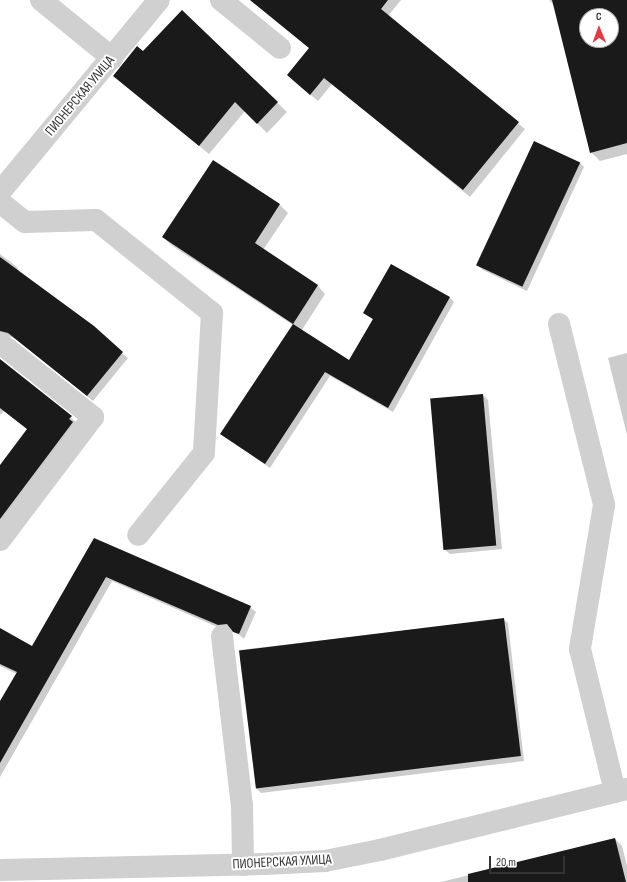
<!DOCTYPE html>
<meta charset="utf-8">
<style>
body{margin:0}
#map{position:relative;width:627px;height:882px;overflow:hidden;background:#fff;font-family:"Sofia Sans Condensed",sans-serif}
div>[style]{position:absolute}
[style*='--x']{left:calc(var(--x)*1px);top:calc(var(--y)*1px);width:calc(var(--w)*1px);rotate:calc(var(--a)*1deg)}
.shadow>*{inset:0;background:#0003}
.building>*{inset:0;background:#1a1a1a;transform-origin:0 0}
.minor>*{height:22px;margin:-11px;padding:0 11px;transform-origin:11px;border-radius:11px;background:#d0d0d0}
span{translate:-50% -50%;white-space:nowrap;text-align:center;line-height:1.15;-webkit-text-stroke:4px #fff;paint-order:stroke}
.street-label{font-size:14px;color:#333}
.north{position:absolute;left:579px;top:8px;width:40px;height:40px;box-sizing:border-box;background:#fff;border:1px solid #adadad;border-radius:50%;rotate:359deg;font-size:11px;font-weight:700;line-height:16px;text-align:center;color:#333}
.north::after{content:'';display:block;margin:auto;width:14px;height:18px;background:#e63946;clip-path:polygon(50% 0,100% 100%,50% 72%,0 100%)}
.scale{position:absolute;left:489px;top:856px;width:76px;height:18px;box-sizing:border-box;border:2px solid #333;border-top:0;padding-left:5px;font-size:12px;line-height:14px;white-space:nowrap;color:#333;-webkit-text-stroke:3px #fff;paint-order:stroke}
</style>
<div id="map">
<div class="shadow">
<div style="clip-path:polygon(250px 0,401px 0,388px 16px,525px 129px,470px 197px,332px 84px,318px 101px,295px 82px,288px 75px,310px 49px)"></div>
<div style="clip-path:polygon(evenodd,549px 0,627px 0,627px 154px,600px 161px,591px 152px,555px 6px,549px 0,587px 16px,611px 16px,611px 40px,587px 40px,587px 16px)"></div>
<div style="clip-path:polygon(182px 11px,287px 112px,267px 133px,245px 111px,209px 154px,114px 76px,143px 52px)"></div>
<div style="clip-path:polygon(535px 143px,580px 163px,584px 167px,527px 291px,483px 270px,478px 266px)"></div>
<div style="clip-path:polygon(213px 161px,280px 205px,288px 213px,263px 250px,318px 286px,325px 294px,302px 330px,350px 361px,373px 320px,364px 313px,391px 265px,450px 298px,454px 302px,393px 412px,330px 376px,270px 468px,221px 434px,293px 325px,171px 245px,163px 237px)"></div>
<div style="clip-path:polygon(0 254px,17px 267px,21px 274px,128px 358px,93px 401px,14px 338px,8px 336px,0 337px)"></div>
<div style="clip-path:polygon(627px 353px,627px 435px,608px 358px)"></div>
<div style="clip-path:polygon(0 360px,76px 422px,0 532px,0 467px,28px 430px,4px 411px,0 415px)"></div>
<div style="clip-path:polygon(483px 395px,488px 400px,502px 549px,450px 554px,445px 550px)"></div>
<div style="clip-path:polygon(94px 539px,250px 607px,256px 612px,244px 639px,233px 629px,224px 630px,112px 581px,0 777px,0 703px,17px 674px,0 666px,0 629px,32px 647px)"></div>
<div style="clip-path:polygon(503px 619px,508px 623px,524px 761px,261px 793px,256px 788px,240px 650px)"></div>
<div style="clip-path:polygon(615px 839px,622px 846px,627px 866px,627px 882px,441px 882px)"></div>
</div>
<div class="building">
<div style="clip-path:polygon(250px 0,388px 0,381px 9px,519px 122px,463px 190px,324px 78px,310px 95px,287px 75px,309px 48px)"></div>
<div style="clip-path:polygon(evenodd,552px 0,627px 0,627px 143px,590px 153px,552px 0,587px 16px,611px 16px,611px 40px,587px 40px,587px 16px)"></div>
<div style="clip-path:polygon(182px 10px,278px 102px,257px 124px,235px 102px,199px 146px,113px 76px,137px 46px,143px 51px)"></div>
<div style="left:534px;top:141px;width:51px;height:137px;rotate:25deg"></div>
<div style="clip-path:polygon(213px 160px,280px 204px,255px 243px,318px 285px,293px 324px,162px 237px)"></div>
<div style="clip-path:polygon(0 257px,94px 326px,123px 352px,87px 396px,8px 333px,0 331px)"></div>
<div style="clip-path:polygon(391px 264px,450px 297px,388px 408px,325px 372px,265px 464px,220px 434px,293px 324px,349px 360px,373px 319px,363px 313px)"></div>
<div style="clip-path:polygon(0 359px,72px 416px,69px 419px,73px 422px,0 519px,0 465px,27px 429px,0 408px)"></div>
<div style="left:483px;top:394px;width:152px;height:53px;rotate:85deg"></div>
<div style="clip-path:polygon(94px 538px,251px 606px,239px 634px,233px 632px,227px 624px,218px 625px,106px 577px,0 763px,0 701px,17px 672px,0 664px,0 628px,32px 646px)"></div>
<div style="left:504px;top:618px;width:139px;height:267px;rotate:83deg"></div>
<div style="clip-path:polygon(615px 838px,626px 882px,468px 882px,468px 874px)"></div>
</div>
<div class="minor">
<div style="--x:41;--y:0;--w:92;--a:39.2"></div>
<div style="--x:221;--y:0;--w:76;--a:39.1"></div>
<div style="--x:0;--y:192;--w:249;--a:-50.4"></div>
<div style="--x:0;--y:202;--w:32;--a:39"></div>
<div style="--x:25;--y:222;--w:71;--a:-1.6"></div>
<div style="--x:96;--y:220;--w:149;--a:38.7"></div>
<div style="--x:212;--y:313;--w:140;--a:93.3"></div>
<div style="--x:204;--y:453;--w:105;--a:128.8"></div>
<div style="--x:559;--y:324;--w:187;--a:76"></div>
<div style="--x:604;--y:505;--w:146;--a:99.5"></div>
<div style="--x:580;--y:649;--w:147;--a:76.2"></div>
<div style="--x:0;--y:343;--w:119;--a:38.5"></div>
<div style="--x:93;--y:417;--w:154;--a:127.1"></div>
<div style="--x:222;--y:636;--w:170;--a:83.3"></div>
<div style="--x:242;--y:805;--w:60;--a:89"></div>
<div style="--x:0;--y:870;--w:264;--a:-1.3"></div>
<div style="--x:264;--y:864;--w:61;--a:-2.8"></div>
<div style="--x:325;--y:861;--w:56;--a:-11.3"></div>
<div style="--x:380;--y:850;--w:254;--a:-13.9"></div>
</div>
<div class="street-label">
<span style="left:80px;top:96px;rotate:-50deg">ПИОНЕРСКАЯ УЛИЦА</span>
<span style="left:282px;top:862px;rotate:-3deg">ПИОНЕРСКАЯ УЛИЦА</span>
</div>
<div class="north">С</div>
<div class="scale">20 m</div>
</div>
